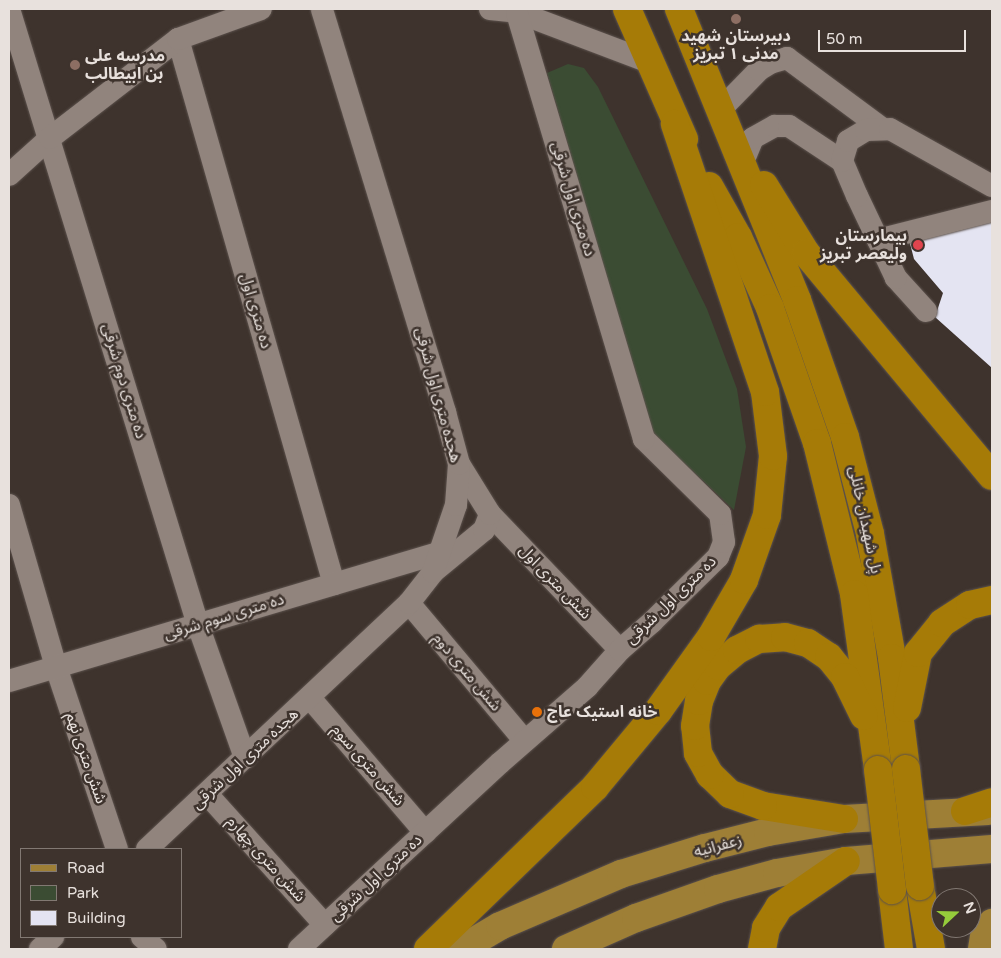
<!DOCTYPE html>
<meta charset="utf-8">
<style>
body{margin:0}
#map{position:relative;width:1001px;height:958px;overflow:hidden;background:#3e332d;font-family:"Varela Round","Noto Sans Arabic",sans-serif}
div>[style]{position:absolute}
[style*='--x']{left:calc(var(--x)*1px);top:calc(var(--y)*1px);width:calc(var(--w)*1px);rotate:calc(var(--a)*1deg)}
.green>*{inset:0;background:#3b4c33}
.building>*{inset:0;background:#e4e4f2}
.roads{filter:drop-shadow(0 0 1px #5c524d) drop-shadow(0 0 1px #5c524d)}
.minor>*{height:22px;margin:-11px;padding:0 11px;transform-origin:11px;border-radius:11px;background:#91847d}
.major>*{height:28px;margin:-14px;padding:0 14px;transform-origin:14px;border-radius:14px;background:#9e7f36}
.highway>*{height:28px;margin:-14px;padding:0 14px;transform-origin:14px;border-radius:14px;background:#a67b07}
.bridges{filter:drop-shadow(0 0 1px #5c524d) drop-shadow(0 0 1px #5c524d)}
.highway-bridge>*{height:28px;margin:-14px;padding:0 14px;transform-origin:14px;border-radius:14px;background:#a67b07}
.dots>*{width:14px;height:14px;translate:-50% -50%;box-sizing:border-box;border:2px solid #3e332d;border-radius:50%}
span{translate:-50% -50%;white-space:nowrap;text-align:center;line-height:1.15;-webkit-text-stroke:5px #3e332d;paint-order:stroke}
.poi-label{font-size:16px;color:#e8e1dd;font-weight:700}
.left{translate:0 -50%;text-align:left}
.right{translate:-100% -50%;text-align:right}
.street-label{font-size:16px;color:#e8e1dd}
.frame{position:absolute;inset:0;border:10px solid #e8e1dd;pointer-events:none}
.legend{position:absolute;left:20px;top:848px;width:162px;height:90px;box-sizing:border-box;background:#3e332d;border:1px solid #827973;margin:0;padding:6px 9px;list-style:none;font-size:15px;color:#e8e1dd}
.legend li{display:flex;align-items:center;gap:10px;height:25px}
.legend b{width:25px;border:1px solid #827973}
.north{position:absolute;left:931px;top:888px;width:50px;height:50px;box-sizing:border-box;background:#3e332d;border:1px solid #827973;border-radius:50%;rotate:69deg;font-size:14px;font-weight:700;line-height:20px;text-align:center;color:#e8e1dd}
.north::after{content:'';display:block;margin:auto;width:18px;height:22px;background:#95cc3b;clip-path:polygon(50% 0,100% 100%,50% 72%,0 100%)}
.scale{position:absolute;left:818px;top:30px;width:148px;height:22px;box-sizing:border-box;border:2px solid #e8e1dd;border-top:0;padding-left:6px;font-size:15px;line-height:18px;white-space:nowrap;color:#e8e1dd;-webkit-text-stroke:4px #3e332d;paint-order:stroke}
</style>
<div id="map">
<div class="green">
<div style="clip-path:polygon(568px 64px,584px 68px,598px 87px,707px 309px,737px 389px,746px 447px,734px 510px,651px 432px,547px 73px)"></div>
</div>
<div class="building">
<div style="clip-path:polygon(992px 207px,992px 368px,935px 317px,943px 293px,914px 259px,906px 228px)"></div>
</div>
<div class="roads">
<div class="minor">
<div style="--x:9;--y:9;--w:644;--a:72.94"></div>
<div style="--x:198;--y:625;--w:141;--a:70.5"></div>
<div style="--x:490;--y:9;--w:27;--a:6"></div>
<div style="--x:517;--y:12;--w:139;--a:20.7"></div>
<div style="--x:178;--y:39;--w:567;--a:74.03"></div>
<div style="--x:719;--y:111;--w:57;--a:-45.7"></div>
<div style="--x:759;--y:70;--w:13;--a:-32"></div>
<div style="--x:770;--y:63;--w:18;--a:-16"></div>
<div style="--x:787;--y:58;--w:119;--a:36.5"></div>
<div style="--x:746;--y:155;--w:18;--a:-68"></div>
<div style="--x:753;--y:138;--w:25;--a:-29"></div>
<div style="--x:775;--y:126;--w:14;--a:0"></div>
<div style="--x:789;--y:126;--w:64;--a:33.4"></div>
<div style="--x:9;--y:175;--w:55;--a:-42.1"></div>
<div style="--x:50;--y:138;--w:162;--a:-37.7"></div>
<div style="--x:178;--y:39;--w:88;--a:-19.9"></div>
<div style="--x:878;--y:240;--w:118;--a:-14.3"></div>
<div style="--x:926;--y:311;--w:45;--a:-132.3"></div>
<div style="--x:896;--y:278;--w:91;--a:-115.4"></div>
<div style="--x:857;--y:196;--w:38;--a:-113"></div>
<div style="--x:842;--y:161;--w:21;--a:-73"></div>
<div style="--x:848;--y:141;--w:21;--a:-31"></div>
<div style="--x:866;--y:130;--w:24;--a:-2"></div>
<div style="--x:890;--y:129;--w:117;--a:29.2"></div>
<div style="--x:9;--y:505;--w:169;--a:73.8"></div>
<div style="--x:56;--y:667;--w:192;--a:71.5"></div>
<div style="--x:490;--y:514;--w:188;--a:46.3"></div>
<div style="--x:433;--y:572;--w:66;--a:-39.5"></div>
<div style="--x:484;--y:530;--w:17;--a:-69"></div>
<div style="--x:490;--y:514;--w:59;--a:-121.8"></div>
<div style="--x:409;--y:603;--w:180;--a:50"></div>
<div style="--x:9;--y:681;--w:448;--a:-16.6"></div>
<div style="--x:310;--y:698;--w:177;--a:49.4"></div>
<div style="--x:207;--y:794;--w:176;--a:48"></div>
<div style="--x:147;--y:849;--w:359;--a:-43.2"></div>
<div style="--x:409;--y:603;--w:39;--a:-52"></div>
<div style="--x:433;--y:572;--w:71;--a:-71.1"></div>
<div style="--x:456;--y:505;--w:41;--a:-85.8"></div>
<div style="--x:459;--y:464;--w:54;--a:-105.1"></div>
<div style="--x:445;--y:412;--w:421;--a:-107"></div>
<div style="--x:142;--y:937;--w:18;--a:41"></div>
<div style="--x:40;--y:949;--w:18;--a:-43"></div>
<div style="--x:299;--y:949;--w:274;--a:-42.8"></div>
<div style="--x:500;--y:763;--w:116;--a:-41.1"></div>
<div style="--x:587;--y:687;--w:50;--a:-48.3"></div>
<div style="--x:620;--y:650;--w:43;--a:-41.2"></div>
<div style="--x:652;--y:622;--w:93;--a:-44.6"></div>
<div style="--x:718;--y:557;--w:16;--a:-68"></div>
<div style="--x:724;--y:542;--w:28;--a:-98"></div>
<div style="--x:720;--y:514;--w:107;--a:-135.4"></div>
<div style="--x:644;--y:439;--w:445;--a:-106.6"></div>
</div>
<div class="major">
<div style="--x:461;--y:949;--w:45;--a:-30.5"></div>
<div style="--x:500;--y:926;--w:132;--a:-23.3"></div>
<div style="--x:621;--y:874;--w:88;--a:-17.2"></div>
<div style="--x:705;--y:848;--w:65;--a:-14.3"></div>
<div style="--x:768;--y:832;--w:77;--a:-9.7"></div>
<div style="--x:844;--y:819;--w:144;--a:-3.2"></div>
<div style="--x:566;--y:949;--w:77;--a:-23.9"></div>
<div style="--x:636;--y:918;--w:87;--a:-19.5"></div>
<div style="--x:718;--y:889;--w:61;--a:-15.2"></div>
<div style="--x:777;--y:873;--w:70;--a:-9.9"></div>
<div style="--x:846;--y:861;--w:146;--a:-4.7"></div>
<div style="--x:982;--y:949;--w:18;--a:-81"></div>
<div style="--x:985;--y:931;--w:11;--a:-49"></div>
</div>
<div class="highway">
<div style="--x:627;--y:9;--w:142;--a:66.3"></div>
<div style="--x:679;--y:9;--w:314;--a:67.9"></div>
<div style="--x:797;--y:300;--w:145;--a:70.7"></div>
<div style="--x:845;--y:437;--w:100;--a:75.5"></div>
<div style="--x:870;--y:534;--w:126;--a:79.9"></div>
<div style="--x:892;--y:658;--w:112;--a:82.8"></div>
<div style="--x:764;--y:185;--w:80;--a:58.3"></div>
<div style="--x:806;--y:253;--w:290;--a:50.2"></div>
<div style="--x:709;--y:186;--w:59;--a:60.4"></div>
<div style="--x:738;--y:237;--w:78;--a:65.7"></div>
<div style="--x:770;--y:308;--w:143;--a:70.8"></div>
<div style="--x:817;--y:443;--w:155;--a:76.2"></div>
<div style="--x:854;--y:594;--w:178;--a:82.2"></div>
<div style="--x:907;--y:708;--w:56;--a:-78.7"></div>
<div style="--x:918;--y:653;--w:38;--a:-51"></div>
<div style="--x:942;--y:623;--w:33;--a:-33"></div>
<div style="--x:970;--y:605;--w:23;--a:-13"></div>
<div style="--x:965;--y:811;--w:28;--a:-18"></div>
<div style="--x:844;--y:819;--w:82;--a:-170.9"></div>
<div style="--x:763;--y:806;--w:35;--a:-160"></div>
<div style="--x:730;--y:794;--w:28;--a:-136"></div>
<div style="--x:710;--y:775;--w:25;--a:-119"></div>
<div style="--x:698;--y:753;--w:27;--a:-96"></div>
<div style="--x:695;--y:726;--w:25;--a:-81"></div>
<div style="--x:699;--y:701;--w:22;--a:-68"></div>
<div style="--x:707;--y:681;--w:19;--a:-54"></div>
<div style="--x:718;--y:666;--w:25;--a:-40"></div>
<div style="--x:737;--y:650;--w:25;--a:-27"></div>
<div style="--x:759;--y:639;--w:26;--a:-4"></div>
<div style="--x:785;--y:637;--w:24;--a:15"></div>
<div style="--x:808;--y:643;--w:25;--a:34"></div>
<div style="--x:829;--y:657;--w:26;--a:51"></div>
<div style="--x:845;--y:677;--w:43;--a:64"></div>
<div style="--x:920;--y:886;--w:64;--a:80.1"></div>
<div style="--x:892;--y:890;--w:59;--a:83.2"></div>
<div style="--x:428;--y:949;--w:233;--a:-44.1"></div>
<div style="--x:595;--y:787;--w:99;--a:-50.3"></div>
<div style="--x:658;--y:711;--w:91;--a:-54.4"></div>
<div style="--x:711;--y:637;--w:66;--a:-59.9"></div>
<div style="--x:744;--y:580;--w:69;--a:-70.5"></div>
<div style="--x:767;--y:515;--w:59;--a:-84.2"></div>
<div style="--x:773;--y:456;--w:64;--a:-97.1"></div>
<div style="--x:765;--y:392;--w:283;--a:-108.6"></div>
<div style="--x:762;--y:949;--w:21;--a:-79"></div>
<div style="--x:766;--y:928;--w:25;--a:-58"></div>
<div style="--x:779;--y:907;--w:81;--a:-34.5"></div>
</div>
</div>
<div class="bridges">
<div class="highway-bridge">
<div style="--x:906;--y:769;--w:118;--a:83.2"></div>
<div style="--x:878;--y:770;--w:121;--a:83.3"></div>
</div>
</div>
<div class="dots">
<div style="left:736px;top:19px;background:#8d6e63"></div>
<div style="left:75px;top:65px;background:#8d6e63"></div>
<div style="left:918px;top:245px;background:#e0444e"></div>
<div style="left:537px;top:712px;background:#e8710a"></div>
</div>
<div class="poi-label">
<span style="left:736px;top:45px">دبیرستان شهید<br>مدنی ۱ تبریز</span>
<span class="left" style="left:85px;top:65px">مدرسه علی<br>بن ابیطالب</span>
<span class="right" style="left:907px;top:245px">بیمارستان<br>ولیعصر تبریز</span>
<span class="left" style="left:547px;top:712px">خانه استیک عاج</span>
</div>
<div class="street-label">
<span style="left:573px;top:199px;rotate:73deg">ده متری اول شرقی</span>
<span style="left:256px;top:311px;rotate:74deg">ده متری اول</span>
<span style="left:124px;top:381px;rotate:73deg">ده متری دوم شرقی</span>
<span style="left:438px;top:395px;rotate:75deg">هجده متری اول شرقی</span>
<span style="left:865px;top:520px;rotate:78deg">پل شهیدان خانلی</span>
<span style="left:555px;top:582px;rotate:46deg">شش متری اول</span>
<span style="left:671px;top:600px;rotate:-44deg">ده متری اول شرقی</span>
<span style="left:224px;top:617px;rotate:-17deg">ده متری سوم شرقی</span>
<span style="left:467px;top:672px;rotate:50deg">شش متری دوم</span>
<span style="left:86px;top:758px;rotate:71deg">شش متری نهم</span>
<span style="left:245px;top:759px;rotate:-43deg">هجده متری اول شرقی</span>
<span style="left:368px;top:765px;rotate:49deg">شش متری سوم</span>
<span style="left:718px;top:846px;rotate:-15deg">زعفرانیه</span>
<span style="left:266px;top:859px;rotate:48deg">شش متری چهارم</span>
<span style="left:376px;top:878px;rotate:-43deg">ده متری اول شرقی</span>
</div>
<div class="frame"></div>
<ul class="legend">
<li><b style="height:6px;background:#9e7f36"></b>Road</li>
<li><b style="height:14px;background:#3b4c33"></b>Park</li>
<li><b style="height:14px;background:#e4e4f2"></b>Building</li>
</ul>
<div class="north">N</div>
<div class="scale">50 m</div>
</div>
